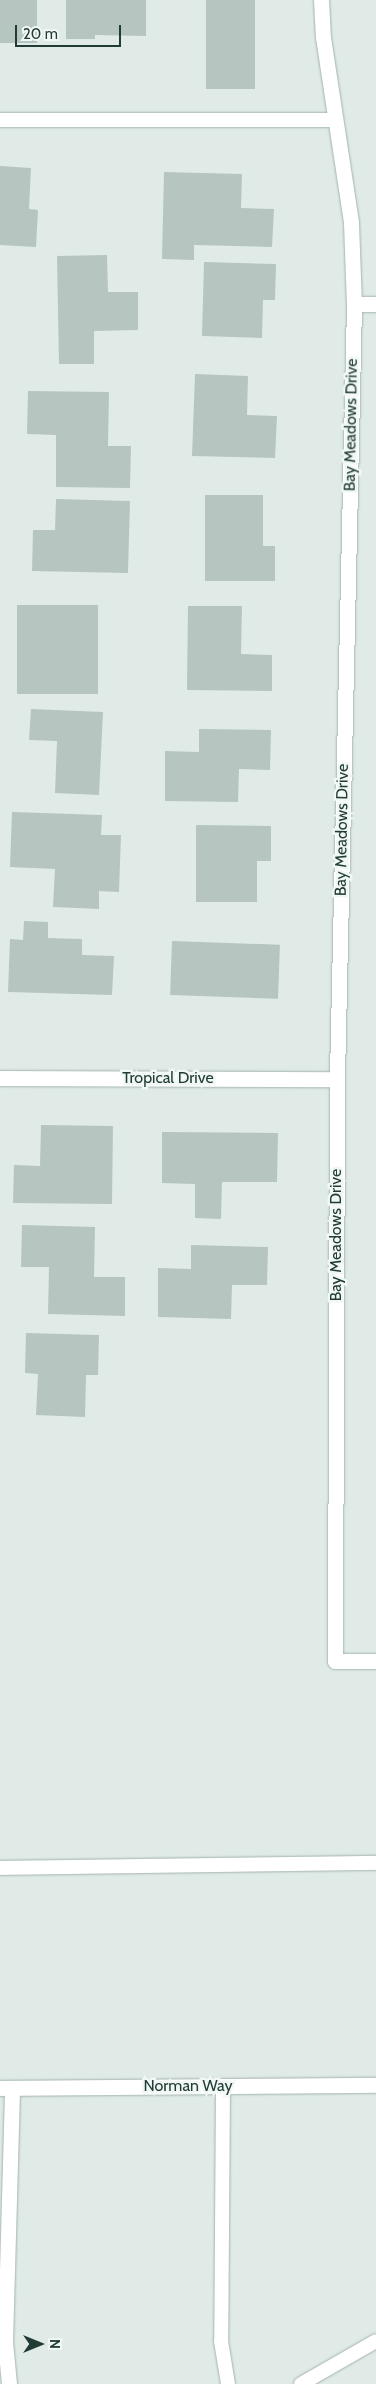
<!DOCTYPE html>
<style>
body{margin:0}
#map{position:relative;width:376px;height:2384px;overflow:hidden;background:#e0ebe7;font-family:Cabin,sans-serif}
div>[style]{position:absolute}
[style*='--x']{left:calc(var(--x)*1px);top:calc(var(--y)*1px);width:calc(var(--w)*1px);rotate:calc(var(--a)*1deg)}
.building>*{inset:0;background:#b6c5c0;transform-origin:0 0}
.roads{filter:drop-shadow(0 0 1px #a3b3ae) drop-shadow(0 0 1px #a3b3ae)}
.lane>*{height:14px;margin:-7px;padding:0 7px;transform-origin:7px;border-radius:7px;background:#fff}
.street>*{height:15px;margin:-7.5px;padding:0 7.5px;transform-origin:7.5px;border-radius:7.5px;background:#fff}
span{translate:-50% -50%;white-space:nowrap;text-align:center;line-height:1.15;-webkit-text-stroke:5px #f0f7f4;paint-order:stroke}
.street-label{font-size:16px;color:#213b36}
.north{position:absolute;left:15px;top:2319px;width:50px;height:50px;-webkit-text-stroke:4px #f0f7f4;paint-order:stroke;rotate:90deg;font-size:14px;font-weight:700;line-height:20px;text-align:center;color:#213b36}
.north::after{content:'';display:block;margin:auto;width:18px;height:22px;background:#213b36;clip-path:polygon(50% 0,100% 100%,50% 72%,0 100%)}
.scale{position:absolute;left:15px;top:25px;width:106px;height:22px;box-sizing:border-box;border:2px solid #213b36;border-top:0;padding-left:6px;font-size:15px;line-height:18px;white-space:nowrap;color:#213b36;-webkit-text-stroke:4px #f0f7f4;paint-order:stroke}
</style>
<div id="map">
<div class="building">
<div style="left:0;top:0;width:37px;height:43px"></div>
<div style="clip-path:polygon(66px 0,146px 0,146px 36px,95px 35px,95px 39px,66px 39px)"></div>
<div style="left:206px;top:0;width:49px;height:89px"></div>
<div style="clip-path:polygon(0 166px,31px 168px,29px 209px,38px 210px,36px 247px,0 245px)"></div>
<div style="clip-path:polygon(164px 172px,242px 174px,241px 208px,274px 209px,272px 247px,194px 245px,194px 260px,162px 259px)"></div>
<div style="clip-path:polygon(107px 255px,108px 292px,138px 292px,138px 330px,94px 331px,94px 364px,59px 364px,57px 256px)"></div>
<div style="clip-path:polygon(204px 262px,276px 264px,275px 300px,263px 300px,262px 338px,202px 336px)"></div>
<div style="clip-path:polygon(195px 374px,248px 376px,247px 415px,277px 416px,275px 458px,192px 456px)"></div>
<div style="clip-path:polygon(28px 391px,109px 392px,108px 446px,131px 446px,130px 488px,56px 487px,56px 435px,27px 434px)"></div>
<div style="clip-path:polygon(205px 495px,263px 495px,263px 546px,275px 546px,275px 581px,205px 581px)"></div>
<div style="clip-path:polygon(56px 499px,130px 501px,128px 573px,32px 571px,33px 530px,55px 530px)"></div>
<div style="left:17px;top:605px;width:81px;height:89px"></div>
<div style="clip-path:polygon(188px 606px,242px 606px,241px 654px,272px 655px,272px 691px,187px 690px)"></div>
<div style="clip-path:polygon(31px 709px,103px 712px,99px 795px,55px 793px,57px 741px,29px 740px)"></div>
<div style="clip-path:polygon(199px 729px,271px 730px,270px 770px,239px 769px,238px 802px,165px 801px,165px 751px,199px 752px)"></div>
<div style="clip-path:polygon(12px 812px,102px 815px,101px 835px,121px 835px,119px 892px,99px 891px,99px 909px,53px 907px,55px 869px,10px 867px)"></div>
<div style="clip-path:polygon(196px 825px,271px 826px,271px 861px,257px 861px,257px 902px,196px 902px)"></div>
<div style="clip-path:polygon(24px 921px,48px 922px,48px 938px,82px 939px,82px 955px,114px 956px,112px 995px,8px 992px,10px 939px,23px 940px)"></div>
<div style="left:172px;top:941px;width:108px;height:54px;rotate:2deg"></div>
<div style="clip-path:polygon(41px 1125px,113px 1126px,112px 1204px,13px 1203px,14px 1165px,40px 1166px)"></div>
<div style="clip-path:polygon(162px 1132px,278px 1133px,277px 1182px,222px 1182px,221px 1219px,195px 1218px,195px 1184px,162px 1183px)"></div>
<div style="clip-path:polygon(22px 1225px,95px 1227px,94px 1277px,125px 1277px,125px 1316px,48px 1314px,49px 1267px,21px 1267px)"></div>
<div style="clip-path:polygon(191px 1245px,268px 1247px,267px 1285px,232px 1285px,231px 1319px,158px 1317px,158px 1268px,191px 1269px)"></div>
<div style="clip-path:polygon(26px 1333px,99px 1335px,98px 1375px,86px 1375px,85px 1417px,36px 1415px,38px 1374px,25px 1373px)"></div>
</div>
<div class="roads">
<div class="lane">
<div style="--x:0;--y:120;--w:334;--a:0"></div>
<div style="--x:0;--y:1868;--w:376;--a:-0.8"></div>
<div style="--x:223;--y:2086;--w:255;--a:90.4"></div>
<div style="--x:221;--y:2341;--w:44;--a:80.8"></div>
<div style="--x:301;--y:2384;--w:86;--a:-29.8"></div>
</div>
<div class="street">
<div style="--x:321;--y:0;--w:37;--a:87"></div>
<div style="--x:323;--y:37;--w:188;--a:81.4"></div>
<div style="--x:351;--y:223;--w:81;--a:87.9"></div>
<div style="--x:354;--y:304;--w:775;--a:91.26"></div>
<div style="--x:337;--y:1079;--w:582;--a:90.2"></div>
<div style="--x:335;--y:1661;--w:41;--a:0"></div>
<div style="--x:354;--y:304;--w:22;--a:0"></div>
<div style="--x:0;--y:1078;--w:337;--a:0.2"></div>
<div style="--x:0;--y:2088;--w:376;--a:-0.5"></div>
<div style="--x:9;--y:2384;--w:42;--a:-95.4"></div>
<div style="--x:5;--y:2342;--w:254;--a:-88.4"></div>
</div>
</div>
<div class="street-label">
<span style="left:351px;top:425px;rotate:-89deg">Bay Meadows Drive</span>
<span style="left:342px;top:830px;rotate:-89deg">Bay Meadows Drive</span>
<span style="left:168px;top:1078px">Tropical Drive</span>
<span style="left:336px;top:1235px;rotate:-90deg">Bay Meadows Drive</span>
<span style="left:188px;top:2086px">Norman Way</span>
</div>
<div class="north">N</div>
<div class="scale">20 m</div>
</div>
